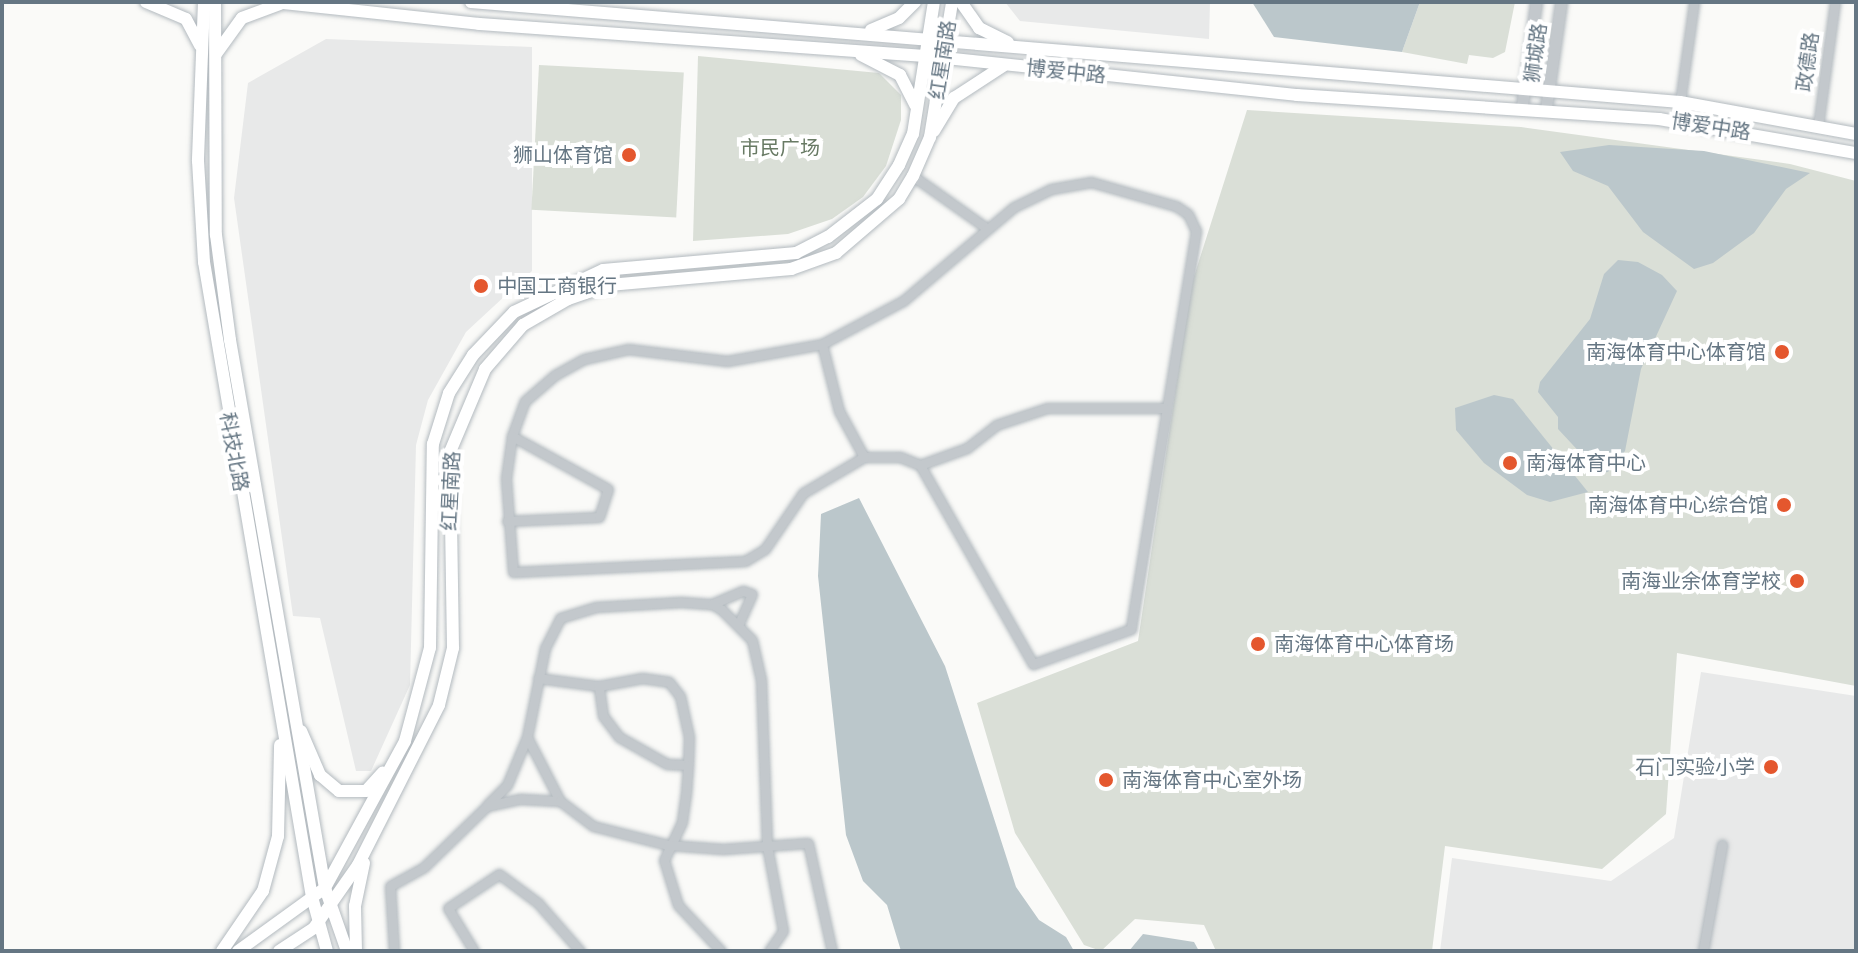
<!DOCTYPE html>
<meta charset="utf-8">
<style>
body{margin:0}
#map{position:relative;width:1858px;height:953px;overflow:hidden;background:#fafaf8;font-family:Rubik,"Noto Sans SC",sans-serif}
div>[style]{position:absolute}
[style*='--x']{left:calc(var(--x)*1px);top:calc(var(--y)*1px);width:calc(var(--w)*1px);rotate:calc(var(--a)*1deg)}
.built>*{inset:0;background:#e8e9e9}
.green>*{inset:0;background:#dadfd7;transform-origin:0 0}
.water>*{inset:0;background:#bbc7cb}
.roads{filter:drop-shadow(0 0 2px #b3babf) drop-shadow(0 0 2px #b3babf)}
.minor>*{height:9px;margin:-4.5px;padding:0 4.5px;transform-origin:4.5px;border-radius:4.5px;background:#c3c8cc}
.tertiary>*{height:11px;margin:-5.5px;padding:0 5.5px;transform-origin:5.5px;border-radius:5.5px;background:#c3c8cc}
.secondary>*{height:12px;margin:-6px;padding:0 6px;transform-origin:6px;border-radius:6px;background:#fff}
.dots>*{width:22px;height:22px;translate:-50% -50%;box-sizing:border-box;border:4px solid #fff;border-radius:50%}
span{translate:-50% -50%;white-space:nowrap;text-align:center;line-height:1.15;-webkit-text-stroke:8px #fff;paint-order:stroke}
.street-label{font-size:20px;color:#657683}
.park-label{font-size:20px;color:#687a64}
.poi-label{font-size:20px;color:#657683}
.right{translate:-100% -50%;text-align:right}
.left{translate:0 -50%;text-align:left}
.frame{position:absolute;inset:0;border:4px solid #657683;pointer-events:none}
</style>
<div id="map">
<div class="built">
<div style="clip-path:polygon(1005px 2px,1210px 2px,1209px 39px,1020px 21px)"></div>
<div style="clip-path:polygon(326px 39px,532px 47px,532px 271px,466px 332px,428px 400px,416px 445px,410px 685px,371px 771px,356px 771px,320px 618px,293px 616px,234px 198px,248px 83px)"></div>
<div style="clip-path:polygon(1701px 672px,1856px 696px,1856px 951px,1440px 951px,1452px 858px,1611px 881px,1674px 838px)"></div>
</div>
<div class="green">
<div style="clip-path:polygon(1420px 2px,1515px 2px,1505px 52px,1493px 58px,1469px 55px,1467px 64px,1402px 52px)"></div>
<div style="clip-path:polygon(698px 56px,879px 73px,901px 95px,901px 120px,886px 166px,863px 197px,832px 219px,788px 234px,693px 241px)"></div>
<div style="left:539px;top:65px;width:145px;height:145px;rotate:3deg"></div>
<div style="clip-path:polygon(1247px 110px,1521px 127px,1790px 164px,1856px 181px,1856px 686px,1677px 653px,1666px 814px,1602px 869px,1445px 846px,1432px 951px,1216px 951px,1204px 925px,1135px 919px,1101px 951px,1084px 945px,1015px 833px,977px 703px,1138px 641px,1191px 286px)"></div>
</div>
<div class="water">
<div style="clip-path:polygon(1252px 2px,1420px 2px,1402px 52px,1274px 37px)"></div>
<div style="clip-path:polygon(1609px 145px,1704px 151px,1810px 173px,1786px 189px,1754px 233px,1713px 263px,1694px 269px,1643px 232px,1608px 186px,1573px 171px,1560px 152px)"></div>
<div style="clip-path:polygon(1618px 260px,1638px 262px,1662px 275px,1677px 291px,1641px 369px,1625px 451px,1608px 472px,1599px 473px,1558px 429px,1558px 417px,1538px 392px,1540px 382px,1590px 319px,1604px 274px)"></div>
<div style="clip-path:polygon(1494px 395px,1513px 399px,1588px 492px,1550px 502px,1527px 495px,1484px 463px,1456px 430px,1455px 408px)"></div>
<div style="clip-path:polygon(859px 498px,945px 666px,1016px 887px,1039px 920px,1066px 937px,1074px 951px,901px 951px,887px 905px,863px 881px,846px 835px,818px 576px,821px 514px)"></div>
<div style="clip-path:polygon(1143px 934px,1194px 942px,1199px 951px,1129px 951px)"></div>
</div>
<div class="roads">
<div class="minor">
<div style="--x:1680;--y:102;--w:101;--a:-82"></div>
<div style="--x:1818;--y:126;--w:125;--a:-82.2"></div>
<div style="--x:913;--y:176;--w:88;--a:35.3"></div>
<div style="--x:1091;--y:182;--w:88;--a:15.8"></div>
<div style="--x:1176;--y:206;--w:14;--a:34"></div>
<div style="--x:1188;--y:214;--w:19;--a:65"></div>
<div style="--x:1196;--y:231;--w:403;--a:99.3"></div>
<div style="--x:1131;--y:629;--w:104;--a:160.3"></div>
<div style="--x:1033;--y:664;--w:229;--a:-119.6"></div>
<div style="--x:920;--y:465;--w:22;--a:-158"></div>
<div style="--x:900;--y:457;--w:36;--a:180"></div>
<div style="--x:864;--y:457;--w:71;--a:149.5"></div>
<div style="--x:803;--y:493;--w:68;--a:124.2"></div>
<div style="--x:765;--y:549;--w:23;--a:149"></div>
<div style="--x:745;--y:561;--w:232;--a:177.3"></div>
<div style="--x:513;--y:572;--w:94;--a:-94.3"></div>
<div style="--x:506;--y:478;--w:42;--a:-81.9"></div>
<div style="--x:512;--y:436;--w:37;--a:-70"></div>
<div style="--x:525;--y:401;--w:40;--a:-41"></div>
<div style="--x:555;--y:375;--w:33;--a:-29"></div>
<div style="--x:584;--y:359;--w:45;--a:-12.8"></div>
<div style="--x:628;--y:349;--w:100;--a:6.9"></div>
<div style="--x:727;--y:361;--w:97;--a:-10.1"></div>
<div style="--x:822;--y:344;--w:92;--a:-28"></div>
<div style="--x:903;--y:301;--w:145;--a:-40.3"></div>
<div style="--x:1014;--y:207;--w:41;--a:-25.9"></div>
<div style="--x:1051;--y:189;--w:41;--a:-9.9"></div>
<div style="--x:822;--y:344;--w:69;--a:75.8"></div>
<div style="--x:839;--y:411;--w:52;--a:61.5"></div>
<div style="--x:920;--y:465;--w:50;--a:-19.9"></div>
<div style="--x:967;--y:448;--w:37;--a:-38"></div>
<div style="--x:996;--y:425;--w:54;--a:-18.4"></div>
<div style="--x:1047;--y:408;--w:117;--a:0"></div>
<div style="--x:507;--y:521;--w:92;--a:-2.5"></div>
<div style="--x:599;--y:517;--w:29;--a:-72"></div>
<div style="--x:608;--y:489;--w:110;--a:-151.1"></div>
<div style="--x:712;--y:604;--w:34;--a:-23"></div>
<div style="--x:743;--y:591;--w:9;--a:18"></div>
<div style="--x:752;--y:594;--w:32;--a:114"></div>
<div style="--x:538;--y:678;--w:62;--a:7.5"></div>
<div style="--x:688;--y:765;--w:21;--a:-177"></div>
<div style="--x:667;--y:764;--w:55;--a:-150.6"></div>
<div style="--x:619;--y:737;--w:26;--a:-127"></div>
<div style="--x:603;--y:716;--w:30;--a:-98"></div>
<div style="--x:599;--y:686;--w:44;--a:-10.5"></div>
<div style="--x:642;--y:678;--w:27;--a:8"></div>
<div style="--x:669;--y:682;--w:18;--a:52"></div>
<div style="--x:680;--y:696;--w:42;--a:77.6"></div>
<div style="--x:689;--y:737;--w:28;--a:92"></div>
<div style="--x:688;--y:765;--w:28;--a:94"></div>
<div style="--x:686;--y:793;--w:29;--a:98"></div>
<div style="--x:682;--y:822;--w:42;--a:115.3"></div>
<div style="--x:664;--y:860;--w:47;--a:72.7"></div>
<div style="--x:678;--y:905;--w:63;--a:46.9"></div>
<div style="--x:560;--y:801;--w:72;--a:-117.3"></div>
<div style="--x:527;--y:737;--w:91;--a:-78.6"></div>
<div style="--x:545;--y:648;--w:34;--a:-63"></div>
<div style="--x:560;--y:618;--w:38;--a:-17"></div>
<div style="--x:596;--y:607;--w:85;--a:-3.4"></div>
<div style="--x:681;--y:602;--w:31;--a:4"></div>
<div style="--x:712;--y:604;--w:12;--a:31"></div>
<div style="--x:722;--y:610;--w:42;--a:45"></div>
<div style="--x:752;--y:640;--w:41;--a:77.3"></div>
<div style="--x:761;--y:680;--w:166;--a:87.9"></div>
<div style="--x:767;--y:846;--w:86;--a:79.3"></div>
<div style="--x:783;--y:931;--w:24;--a:125"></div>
<div style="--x:487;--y:805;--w:28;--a:-45"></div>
<div style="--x:507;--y:785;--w:52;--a:-67.4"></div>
<div style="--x:394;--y:951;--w:65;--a:-93.5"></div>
<div style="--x:390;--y:886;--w:39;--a:-29"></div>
<div style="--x:424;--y:867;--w:88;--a:-44.1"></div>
<div style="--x:487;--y:806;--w:35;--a:-12"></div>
<div style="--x:521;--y:799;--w:39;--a:3"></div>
<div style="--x:560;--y:801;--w:41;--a:37.1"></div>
<div style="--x:593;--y:826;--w:77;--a:14.2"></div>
<div style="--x:668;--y:845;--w:55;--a:4.2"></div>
<div style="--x:723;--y:849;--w:85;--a:-4"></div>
<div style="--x:808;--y:843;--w:111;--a:77.5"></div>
<div style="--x:474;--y:951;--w:50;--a:-121.2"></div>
<div style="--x:448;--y:908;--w:61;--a:-33.7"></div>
<div style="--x:499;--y:874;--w:49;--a:36.6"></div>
<div style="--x:538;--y:903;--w:64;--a:48.8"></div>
<div style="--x:1703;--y:951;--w:108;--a:-79.8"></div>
</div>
<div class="tertiary">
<div style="--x:1522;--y:106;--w:105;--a:-82.3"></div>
<div style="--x:1546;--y:108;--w:107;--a:-81.9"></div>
</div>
<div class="secondary">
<div style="--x:146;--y:2;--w:43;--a:23"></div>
<div style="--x:186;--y:19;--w:30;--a:62"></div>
<div style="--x:204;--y:2;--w:159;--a:92.2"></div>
<div style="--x:198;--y:161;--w:101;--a:86.6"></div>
<div style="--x:204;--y:262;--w:644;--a:80.35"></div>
<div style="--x:312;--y:897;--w:56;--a:74.5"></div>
<div style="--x:215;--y:2;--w:233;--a:89.8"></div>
<div style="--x:216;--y:235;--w:106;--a:82.4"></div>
<div style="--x:230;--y:340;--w:556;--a:80.17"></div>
<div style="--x:325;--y:888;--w:67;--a:70.8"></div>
<div style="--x:274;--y:2;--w:206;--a:6.1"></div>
<div style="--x:479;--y:24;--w:448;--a:4.1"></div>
<div style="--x:926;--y:56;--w:373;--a:6"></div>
<div style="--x:1297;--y:95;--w:363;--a:3.8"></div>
<div style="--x:1659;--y:119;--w:200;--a:9.8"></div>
<div style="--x:471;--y:2;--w:1213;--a:4.73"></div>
<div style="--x:1680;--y:102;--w:179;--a:10.3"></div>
<div style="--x:961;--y:2;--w:32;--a:55"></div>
<div style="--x:979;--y:28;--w:32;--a:26"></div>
<div style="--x:871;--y:30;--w:30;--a:-23"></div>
<div style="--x:899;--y:18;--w:23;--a:-45"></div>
<div style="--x:216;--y:54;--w:44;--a:-54.2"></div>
<div style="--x:242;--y:18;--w:40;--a:-20.2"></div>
<div style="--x:861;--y:55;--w:44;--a:27.1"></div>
<div style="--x:900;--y:75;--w:34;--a:63"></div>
<div style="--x:934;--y:131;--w:39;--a:-59"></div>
<div style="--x:954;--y:98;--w:59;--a:-33.1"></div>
<div style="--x:301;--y:731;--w:48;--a:66.6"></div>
<div style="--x:320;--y:775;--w:25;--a:40"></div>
<div style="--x:339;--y:791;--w:27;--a:0"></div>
<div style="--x:366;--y:791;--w:25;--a:-48"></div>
<div style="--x:222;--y:951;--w:73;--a:-55.7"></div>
<div style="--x:263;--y:891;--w:57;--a:-74.7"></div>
<div style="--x:278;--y:836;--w:91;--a:-88.7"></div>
<div style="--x:238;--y:951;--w:107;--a:-35.9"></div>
<div style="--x:325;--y:888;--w:167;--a:-61.4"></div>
<div style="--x:405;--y:741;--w:96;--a:-75"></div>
<div style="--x:430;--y:648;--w:204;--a:-89.2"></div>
<div style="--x:433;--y:444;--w:53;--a:-72.6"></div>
<div style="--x:449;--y:393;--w:45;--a:-57.7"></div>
<div style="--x:473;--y:355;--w:59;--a:-46.4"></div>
<div style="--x:514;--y:312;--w:98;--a:-25.3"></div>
<div style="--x:603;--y:270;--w:194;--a:-5"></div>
<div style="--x:796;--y:253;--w:36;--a:-27"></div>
<div style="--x:828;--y:237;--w:62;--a:-37.8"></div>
<div style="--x:877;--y:199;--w:40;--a:-57.1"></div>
<div style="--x:899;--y:165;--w:34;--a:-66"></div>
<div style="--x:913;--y:134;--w:134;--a:-81"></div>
<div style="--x:279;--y:951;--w:42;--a:-33.3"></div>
<div style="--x:314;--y:928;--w:77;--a:-55.1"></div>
<div style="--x:358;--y:865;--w:179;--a:-63.1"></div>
<div style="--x:439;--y:705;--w:59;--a:-76.2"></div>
<div style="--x:453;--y:648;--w:196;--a:-90.9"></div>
<div style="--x:450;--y:452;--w:90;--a:-67.1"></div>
<div style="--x:485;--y:369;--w:58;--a:-49.2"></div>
<div style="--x:523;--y:325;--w:52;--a:-30"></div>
<div style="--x:568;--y:299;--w:43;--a:-18.9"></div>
<div style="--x:609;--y:285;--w:183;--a:-5"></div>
<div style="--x:791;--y:269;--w:48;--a:-19.6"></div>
<div style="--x:836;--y:253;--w:83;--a:-40.6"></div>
<div style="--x:899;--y:199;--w:27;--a:-59"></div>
<div style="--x:913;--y:176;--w:43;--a:-66.4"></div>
<div style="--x:930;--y:137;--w:137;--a:-80.7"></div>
<div style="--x:356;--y:951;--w:45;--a:-91.3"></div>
<div style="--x:355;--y:906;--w:44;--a:-78.2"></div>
</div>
</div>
<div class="dots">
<div style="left:629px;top:155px;background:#e4572e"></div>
<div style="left:481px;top:286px;background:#e4572e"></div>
<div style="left:1782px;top:352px;background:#e4572e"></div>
<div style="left:1510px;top:463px;background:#e4572e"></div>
<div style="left:1784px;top:505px;background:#e4572e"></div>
<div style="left:1797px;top:581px;background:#e4572e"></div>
<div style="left:1258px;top:644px;background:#e4572e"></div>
<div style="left:1771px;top:767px;background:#e4572e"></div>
<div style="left:1106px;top:780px;background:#e4572e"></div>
</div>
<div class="street-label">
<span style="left:1536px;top:53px;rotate:-82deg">狮城路</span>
<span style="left:943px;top:60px;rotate:-81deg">红星南路</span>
<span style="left:1808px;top:62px;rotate:-82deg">政德路</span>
<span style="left:1066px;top:72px;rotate:6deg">博爱中路</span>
<span style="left:1711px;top:127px;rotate:9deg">博爱中路</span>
<span style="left:234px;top:452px;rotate:80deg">科技北路</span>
<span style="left:451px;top:491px;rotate:-87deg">红星南路</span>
</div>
<div class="park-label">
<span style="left:780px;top:148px">市民广场</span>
</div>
<div class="poi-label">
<span class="right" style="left:613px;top:155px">狮山体育馆</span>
<span class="left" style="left:497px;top:286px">中国工商银行</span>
<span class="right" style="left:1766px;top:352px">南海体育中心体育馆</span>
<span class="left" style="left:1526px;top:463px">南海体育中心</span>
<span class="right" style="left:1768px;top:505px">南海体育中心综合馆</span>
<span class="right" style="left:1781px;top:581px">南海业余体育学校</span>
<span class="left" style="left:1274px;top:644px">南海体育中心体育场</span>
<span class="right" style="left:1755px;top:767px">石门实验小学</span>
<span class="left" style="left:1122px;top:780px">南海体育中心室外场</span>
</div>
<div class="frame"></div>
</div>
